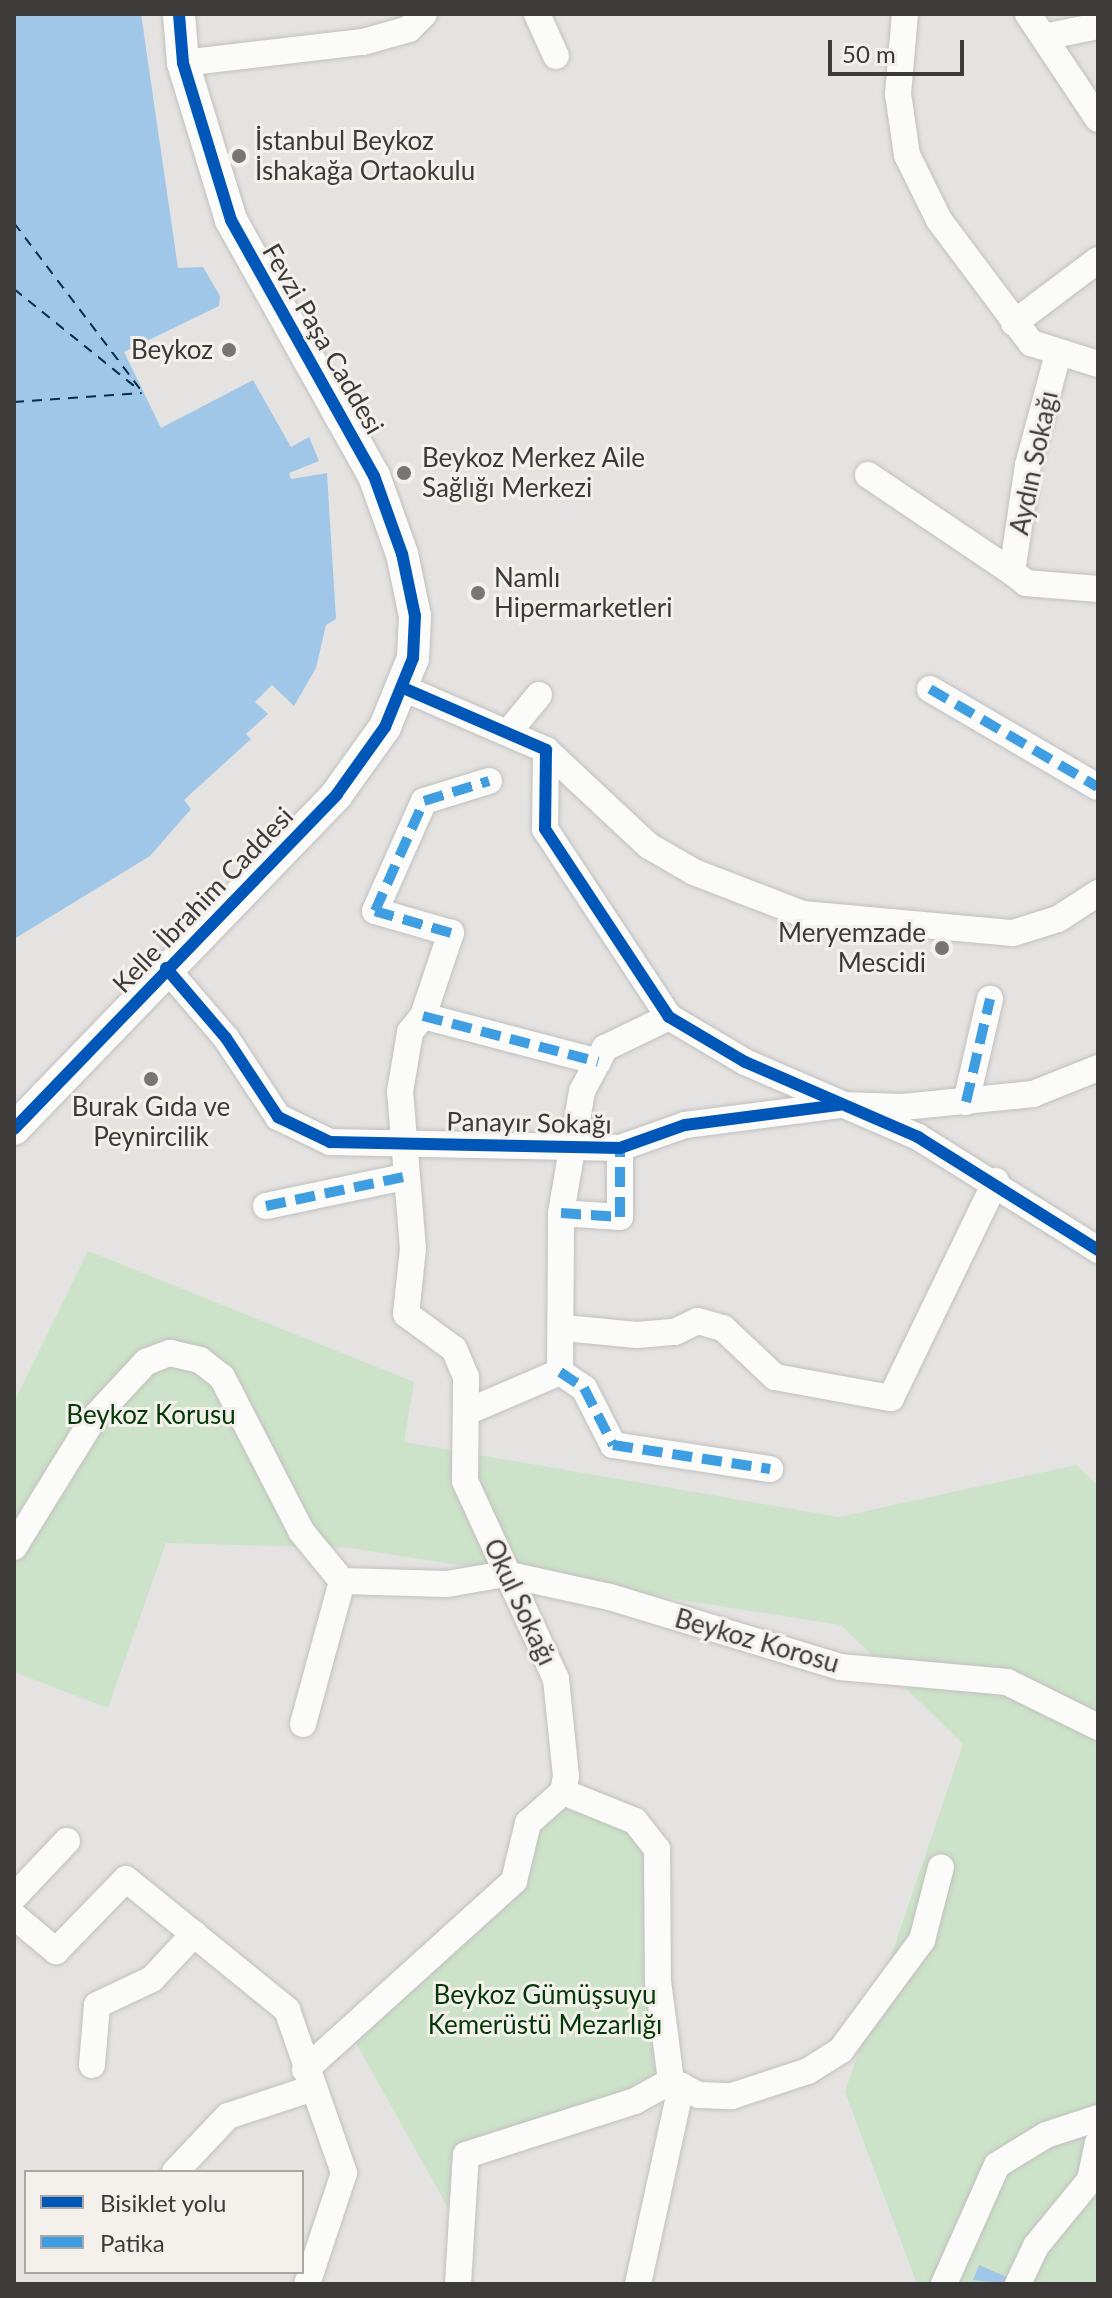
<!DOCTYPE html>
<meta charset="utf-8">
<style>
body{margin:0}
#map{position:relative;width:1112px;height:2298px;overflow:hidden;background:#e5e3e1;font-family:Lato,sans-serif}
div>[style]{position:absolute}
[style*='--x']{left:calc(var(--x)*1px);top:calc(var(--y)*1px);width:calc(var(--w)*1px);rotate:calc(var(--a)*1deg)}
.green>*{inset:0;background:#cce2c9}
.water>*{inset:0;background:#a0c7e7}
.ferry>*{height:2px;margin-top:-1px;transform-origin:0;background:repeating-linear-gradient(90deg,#012e4c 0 10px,transparent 0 18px)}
.roads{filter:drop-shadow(0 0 2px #c1c0be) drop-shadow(0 0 2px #c1c0be)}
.minor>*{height:26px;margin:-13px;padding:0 13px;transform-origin:13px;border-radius:13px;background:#fbfbfa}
.major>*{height:32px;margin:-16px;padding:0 16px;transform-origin:16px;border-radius:16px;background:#fbfbfa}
.quiet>*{height:10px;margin-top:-5px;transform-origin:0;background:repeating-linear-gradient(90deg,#3f9ee2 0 20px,transparent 0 30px)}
.cycleway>*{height:12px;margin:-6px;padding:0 6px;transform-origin:6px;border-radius:6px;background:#0057b8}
.dots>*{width:22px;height:22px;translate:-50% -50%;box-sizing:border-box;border:4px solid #f4f0ec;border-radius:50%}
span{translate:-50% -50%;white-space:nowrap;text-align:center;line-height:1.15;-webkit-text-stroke:6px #f4f0ec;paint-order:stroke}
.poi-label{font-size:26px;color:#3c3b39}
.left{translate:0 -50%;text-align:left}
.right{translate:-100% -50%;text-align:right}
.street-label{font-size:26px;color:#3c3b39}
.park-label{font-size:26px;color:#023906}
.frame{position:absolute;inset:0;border:16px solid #3c3b39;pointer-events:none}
.legend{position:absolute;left:24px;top:2170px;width:280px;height:104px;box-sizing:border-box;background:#f4f0ec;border:2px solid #aaa8a4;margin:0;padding:10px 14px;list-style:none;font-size:24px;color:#3c3b39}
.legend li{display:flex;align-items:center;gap:16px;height:40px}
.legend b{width:40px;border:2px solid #aaa8a4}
.scale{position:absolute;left:828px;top:40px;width:136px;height:36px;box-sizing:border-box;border:4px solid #3c3b39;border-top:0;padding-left:10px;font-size:24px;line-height:28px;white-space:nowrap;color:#3c3b39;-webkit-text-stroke:6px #f4f0ec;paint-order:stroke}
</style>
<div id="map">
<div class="green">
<div style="clip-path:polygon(88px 1251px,414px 1382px,404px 1442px,839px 1517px,1076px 1465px,1098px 1486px,1098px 2284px,917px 2284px,845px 2092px,963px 1744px,841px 1625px,350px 1548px,166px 1543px,108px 1708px,14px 1672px,14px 1402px)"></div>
<div style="clip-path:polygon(564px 1796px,634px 1823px,655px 1850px,667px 2079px,486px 2146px,452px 2215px,352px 2036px,521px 1854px)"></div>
</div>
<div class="water">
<div style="clip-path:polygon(14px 14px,141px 14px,178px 268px,203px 267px,220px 296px,219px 306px,124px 352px,161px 428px,253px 380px,291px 447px,309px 437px,319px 461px,289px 473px,291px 479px,327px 473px,336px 619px,326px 625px,316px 668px,294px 706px,272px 685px,255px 702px,268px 714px,246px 734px,251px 739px,184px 800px,191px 809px,150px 856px,14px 939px)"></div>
<div style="clip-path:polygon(979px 2265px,1009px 2278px,1006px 2284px,973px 2280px)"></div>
</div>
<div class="ferry">
<div style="--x:14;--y:223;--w:213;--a:52.8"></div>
<div style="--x:14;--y:289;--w:161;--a:38.9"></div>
<div style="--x:14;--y:402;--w:128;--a:-4"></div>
</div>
<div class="roads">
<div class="minor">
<div style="--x:537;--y:14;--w:46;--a:65.7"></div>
<div style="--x:905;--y:14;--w:80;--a:95"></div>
<div style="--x:898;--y:94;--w:62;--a:81.6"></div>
<div style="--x:907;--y:155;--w:72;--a:63.8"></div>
<div style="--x:939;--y:220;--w:154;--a:53.2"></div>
<div style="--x:1031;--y:343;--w:70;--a:17.4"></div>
<div style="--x:1028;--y:14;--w:126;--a:56.3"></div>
<div style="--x:1044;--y:37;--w:55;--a:-11.5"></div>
<div style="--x:183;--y:63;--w:181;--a:-6.7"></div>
<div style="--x:363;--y:42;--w:48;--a:-15.8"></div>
<div style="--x:409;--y:29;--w:21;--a:-45"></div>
<div style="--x:1014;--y:323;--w:105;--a:-36.9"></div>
<div style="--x:1058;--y:354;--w:115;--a:105.1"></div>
<div style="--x:1028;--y:465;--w:108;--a:98.5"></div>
<div style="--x:1012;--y:572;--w:18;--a:38"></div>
<div style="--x:1026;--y:583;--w:72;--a:4.8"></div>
<div style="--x:868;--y:475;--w:174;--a:34"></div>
<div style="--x:403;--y:688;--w:156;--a:23.4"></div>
<div style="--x:546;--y:750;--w:141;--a:43"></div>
<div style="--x:649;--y:846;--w:52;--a:30"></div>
<div style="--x:694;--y:872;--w:117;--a:21.1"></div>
<div style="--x:803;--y:914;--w:211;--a:5.2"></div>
<div style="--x:1013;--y:933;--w:47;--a:-17.3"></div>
<div style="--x:1058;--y:919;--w:48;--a:-33"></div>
<div style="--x:930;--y:689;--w:194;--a:30.3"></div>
<div style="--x:511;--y:729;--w:44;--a:-50.5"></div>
<div style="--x:546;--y:750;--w:79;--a:90.7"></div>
<div style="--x:545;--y:829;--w:225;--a:56.6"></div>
<div style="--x:669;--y:1017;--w:88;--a:30.6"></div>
<div style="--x:745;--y:1062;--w:189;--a:23.4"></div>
<div style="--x:918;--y:1137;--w:213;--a:32.1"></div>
<div style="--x:166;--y:968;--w:92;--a:49.4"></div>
<div style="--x:226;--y:1038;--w:95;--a:56.6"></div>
<div style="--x:278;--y:1117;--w:58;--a:25.7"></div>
<div style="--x:330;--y:1142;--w:290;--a:1.2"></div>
<div style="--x:620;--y:1148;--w:69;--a:-19.5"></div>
<div style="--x:685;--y:1125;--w:158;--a:-7.3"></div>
<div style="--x:842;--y:1105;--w:61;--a:1.9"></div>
<div style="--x:903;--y:1107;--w:131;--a:-5.7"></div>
<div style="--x:1033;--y:1094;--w:70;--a:-21.8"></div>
<div style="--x:423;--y:1016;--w:181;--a:14.7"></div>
<div style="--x:966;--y:1102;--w:106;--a:-76.9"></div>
<div style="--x:266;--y:1206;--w:141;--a:-11.9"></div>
<div style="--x:561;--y:1213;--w:59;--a:3.9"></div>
<div style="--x:620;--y:1217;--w:69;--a:-90"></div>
<div style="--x:564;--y:1328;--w:73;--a:5.5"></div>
<div style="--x:637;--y:1335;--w:38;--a:-5"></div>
<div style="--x:675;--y:1332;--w:25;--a:-26"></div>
<div style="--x:698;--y:1321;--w:26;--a:16"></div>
<div style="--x:723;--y:1328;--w:71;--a:43.3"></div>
<div style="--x:775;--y:1377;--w:118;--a:10.3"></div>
<div style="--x:891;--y:1398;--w:241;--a:-64.2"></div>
<div style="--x:560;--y:1372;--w:29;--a:34"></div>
<div style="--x:584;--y:1388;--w:64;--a:63"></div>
<div style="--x:613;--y:1445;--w:159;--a:8.7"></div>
<div style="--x:469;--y:1411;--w:99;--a:-23.2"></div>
<div style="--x:560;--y:1372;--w:159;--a:-89.6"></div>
<div style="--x:561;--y:1213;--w:124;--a:-80.2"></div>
<div style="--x:582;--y:1091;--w:49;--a:-61.9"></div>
<div style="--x:605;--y:1048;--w:71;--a:-25.8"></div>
<div style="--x:14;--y:1547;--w:150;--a:-58.3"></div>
<div style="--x:93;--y:1419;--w:78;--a:-47.1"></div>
<div style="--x:146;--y:1362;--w:26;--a:-21"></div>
<div style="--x:170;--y:1353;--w:31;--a:13"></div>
<div style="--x:200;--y:1360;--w:28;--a:38"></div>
<div style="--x:222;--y:1377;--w:173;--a:62.8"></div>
<div style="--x:301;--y:1531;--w:65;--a:50.6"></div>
<div style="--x:342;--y:1581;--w:105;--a:1.6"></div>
<div style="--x:447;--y:1584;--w:59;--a:-9.8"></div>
<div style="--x:505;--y:1574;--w:107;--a:12.4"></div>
<div style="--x:610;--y:1597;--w:240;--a:16.9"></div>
<div style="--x:840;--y:1667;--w:168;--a:5.1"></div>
<div style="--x:1007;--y:1682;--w:102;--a:26.3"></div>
<div style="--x:303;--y:1724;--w:148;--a:-74.7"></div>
<div style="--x:563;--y:1792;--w:78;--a:21.9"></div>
<div style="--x:635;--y:1821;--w:36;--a:52"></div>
<div style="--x:657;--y:1849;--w:132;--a:89.6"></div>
<div style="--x:658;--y:1981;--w:101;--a:82.6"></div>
<div style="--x:14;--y:1897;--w:77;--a:-46.6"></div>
<div style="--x:14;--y:1916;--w:55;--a:39.8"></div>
<div style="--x:56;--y:1951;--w:100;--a:-45.8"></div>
<div style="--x:126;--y:1879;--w:208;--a:39.1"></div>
<div style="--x:287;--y:2010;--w:173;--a:70.7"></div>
<div style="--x:344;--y:2173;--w:117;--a:108.4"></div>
<div style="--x:92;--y:2065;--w:60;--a:-85.2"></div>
<div style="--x:97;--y:2005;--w:61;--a:-25.3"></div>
<div style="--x:152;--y:1979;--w:62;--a:-47"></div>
<div style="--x:305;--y:2070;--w:282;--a:-42.1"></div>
<div style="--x:514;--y:1881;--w:60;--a:-76.4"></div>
<div style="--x:528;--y:1823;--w:47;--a:-41.5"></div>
<div style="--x:563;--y:1792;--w:16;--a:-79"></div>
<div style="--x:566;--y:1776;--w:98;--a:-95.9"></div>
<div style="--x:556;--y:1679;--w:218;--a:-114.7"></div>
<div style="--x:465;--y:1481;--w:104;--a:-89.4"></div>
<div style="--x:466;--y:1377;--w:30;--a:-113"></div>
<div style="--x:454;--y:1349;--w:59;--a:-143.9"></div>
<div style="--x:406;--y:1314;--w:65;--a:-83.9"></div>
<div style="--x:413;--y:1249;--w:158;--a:-94.7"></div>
<div style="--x:400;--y:1092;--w:61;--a:-80.5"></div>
<div style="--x:410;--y:1032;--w:21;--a:-51"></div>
<div style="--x:423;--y:1016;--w:88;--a:-71.4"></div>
<div style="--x:451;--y:933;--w:79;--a:-163.9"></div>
<div style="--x:375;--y:911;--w:120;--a:-66"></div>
<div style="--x:424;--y:801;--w:68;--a:-17.1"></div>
<div style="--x:671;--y:2081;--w:31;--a:27"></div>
<div style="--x:699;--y:2095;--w:33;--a:2"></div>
<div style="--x:732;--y:2096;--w:80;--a:-18.2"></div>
<div style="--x:808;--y:2071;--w:39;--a:-32"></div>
<div style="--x:841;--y:2050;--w:137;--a:-53.6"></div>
<div style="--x:922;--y:1940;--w:75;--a:-75.4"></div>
<div style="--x:175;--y:2172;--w:77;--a:-46.6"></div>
<div style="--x:228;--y:2116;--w:86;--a:-18.2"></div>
<div style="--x:458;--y:2284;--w:129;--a:-86.5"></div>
<div style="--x:466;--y:2155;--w:177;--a:-17.7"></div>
<div style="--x:635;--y:2101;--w:41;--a:-29.1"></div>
<div style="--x:638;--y:2284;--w:203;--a:-77.7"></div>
<div style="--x:944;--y:2284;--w:130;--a:-66"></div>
<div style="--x:997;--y:2165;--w:57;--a:-31.5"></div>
<div style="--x:1046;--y:2135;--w:55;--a:-18.1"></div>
<div style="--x:1018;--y:2284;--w:42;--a:-64.7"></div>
<div style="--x:1036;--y:2246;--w:85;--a:-50.7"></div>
<div style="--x:1090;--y:2180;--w:38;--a:-78"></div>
</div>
<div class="major">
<div style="--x:14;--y:1129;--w:465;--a:-46"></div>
<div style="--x:337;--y:794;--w:82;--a:-54.4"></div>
<div style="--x:385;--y:727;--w:74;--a:-67.9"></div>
<div style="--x:413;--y:658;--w:42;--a:-87.3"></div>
<div style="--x:415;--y:616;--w:63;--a:-101.8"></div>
<div style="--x:402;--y:554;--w:83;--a:-109.7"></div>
<div style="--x:374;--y:476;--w:293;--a:-119.2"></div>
<div style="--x:231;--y:220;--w:164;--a:-107"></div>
<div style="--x:183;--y:63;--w:49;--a:-94.7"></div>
</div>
</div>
<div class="quiet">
<div style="--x:930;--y:689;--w:194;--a:30.3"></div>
<div style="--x:451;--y:933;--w:79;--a:-163.9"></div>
<div style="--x:375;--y:911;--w:120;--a:-66"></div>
<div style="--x:424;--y:801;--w:68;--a:-17.1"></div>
<div style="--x:423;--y:1016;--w:181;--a:14.7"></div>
<div style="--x:966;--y:1102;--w:106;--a:-76.9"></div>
<div style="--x:266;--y:1206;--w:141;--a:-11.9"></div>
<div style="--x:561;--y:1213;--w:59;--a:3.9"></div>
<div style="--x:620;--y:1217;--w:69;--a:-90"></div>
<div style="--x:560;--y:1372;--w:29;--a:34"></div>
<div style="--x:584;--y:1388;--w:64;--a:63"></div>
<div style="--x:613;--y:1445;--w:159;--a:8.7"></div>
</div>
<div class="cycleway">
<div style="--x:403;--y:688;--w:156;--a:23.4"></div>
<div style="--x:546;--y:750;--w:79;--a:90.7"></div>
<div style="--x:545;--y:829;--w:225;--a:56.6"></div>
<div style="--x:669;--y:1017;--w:88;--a:30.6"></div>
<div style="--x:745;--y:1062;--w:189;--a:23.4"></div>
<div style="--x:918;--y:1137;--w:213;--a:32.1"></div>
<div style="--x:166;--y:968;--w:92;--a:49.4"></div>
<div style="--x:226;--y:1038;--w:95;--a:56.6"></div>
<div style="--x:278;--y:1117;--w:58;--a:25.7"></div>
<div style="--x:330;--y:1142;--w:290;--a:1.2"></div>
<div style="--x:620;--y:1148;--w:69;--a:-19.5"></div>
<div style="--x:685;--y:1125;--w:156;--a:-7.4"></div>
<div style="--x:14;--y:1129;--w:465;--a:-46"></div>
<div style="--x:337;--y:794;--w:82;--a:-54.4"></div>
<div style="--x:385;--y:727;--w:74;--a:-67.9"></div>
<div style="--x:413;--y:658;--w:42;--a:-87.3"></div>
<div style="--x:415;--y:616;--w:63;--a:-101.8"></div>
<div style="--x:402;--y:554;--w:83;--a:-109.7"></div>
<div style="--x:374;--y:476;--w:293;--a:-119.2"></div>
<div style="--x:231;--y:220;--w:164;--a:-107"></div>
<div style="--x:183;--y:63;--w:49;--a:-94.7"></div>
</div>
<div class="dots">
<div style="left:239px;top:156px;background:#777674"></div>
<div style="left:229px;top:350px;background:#777674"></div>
<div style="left:404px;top:473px;background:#777674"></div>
<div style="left:478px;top:593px;background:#777674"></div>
<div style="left:942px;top:948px;background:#777674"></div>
<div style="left:151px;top:1079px;background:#777674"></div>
</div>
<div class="poi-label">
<span class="left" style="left:255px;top:156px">İstanbul Beykoz<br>İshakağa Ortaokulu</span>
<span class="right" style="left:213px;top:350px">Beykoz</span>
<span class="left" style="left:422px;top:473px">Beykoz Merkez Aile<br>Sağlığı Merkezi</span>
<span class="left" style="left:494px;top:593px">Namlı<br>Hipermarketleri</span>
<span class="right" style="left:926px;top:948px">Meryemzade<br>Mescidi</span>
<span style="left:151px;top:1122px">Burak Gıda ve<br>Peynircilik</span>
</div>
<div class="street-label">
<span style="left:323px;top:339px;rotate:60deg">Fevzi Paşa Caddesi</span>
<span style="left:1034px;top:463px;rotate:-78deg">Aydın Sokağı</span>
<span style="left:203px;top:900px;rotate:-46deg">Kelle İbrahim Caddesi</span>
<span style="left:529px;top:1123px;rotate:1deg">Panayır Sokağı</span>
<span style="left:520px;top:1602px;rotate:65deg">Okul Sokağı</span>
<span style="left:757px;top:1641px;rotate:16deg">Beykoz Korosu</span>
</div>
<div class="park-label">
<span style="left:151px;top:1415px">Beykoz Korusu</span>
<span style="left:545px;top:2010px">Beykoz Gümüşsuyu<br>Kemerüstü Mezarlığı</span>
</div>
<div class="frame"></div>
<ul class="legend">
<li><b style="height:10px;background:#0057b8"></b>Bisiklet yolu</li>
<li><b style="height:10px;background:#3f9ee2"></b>Patika</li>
</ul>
<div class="scale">50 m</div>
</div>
